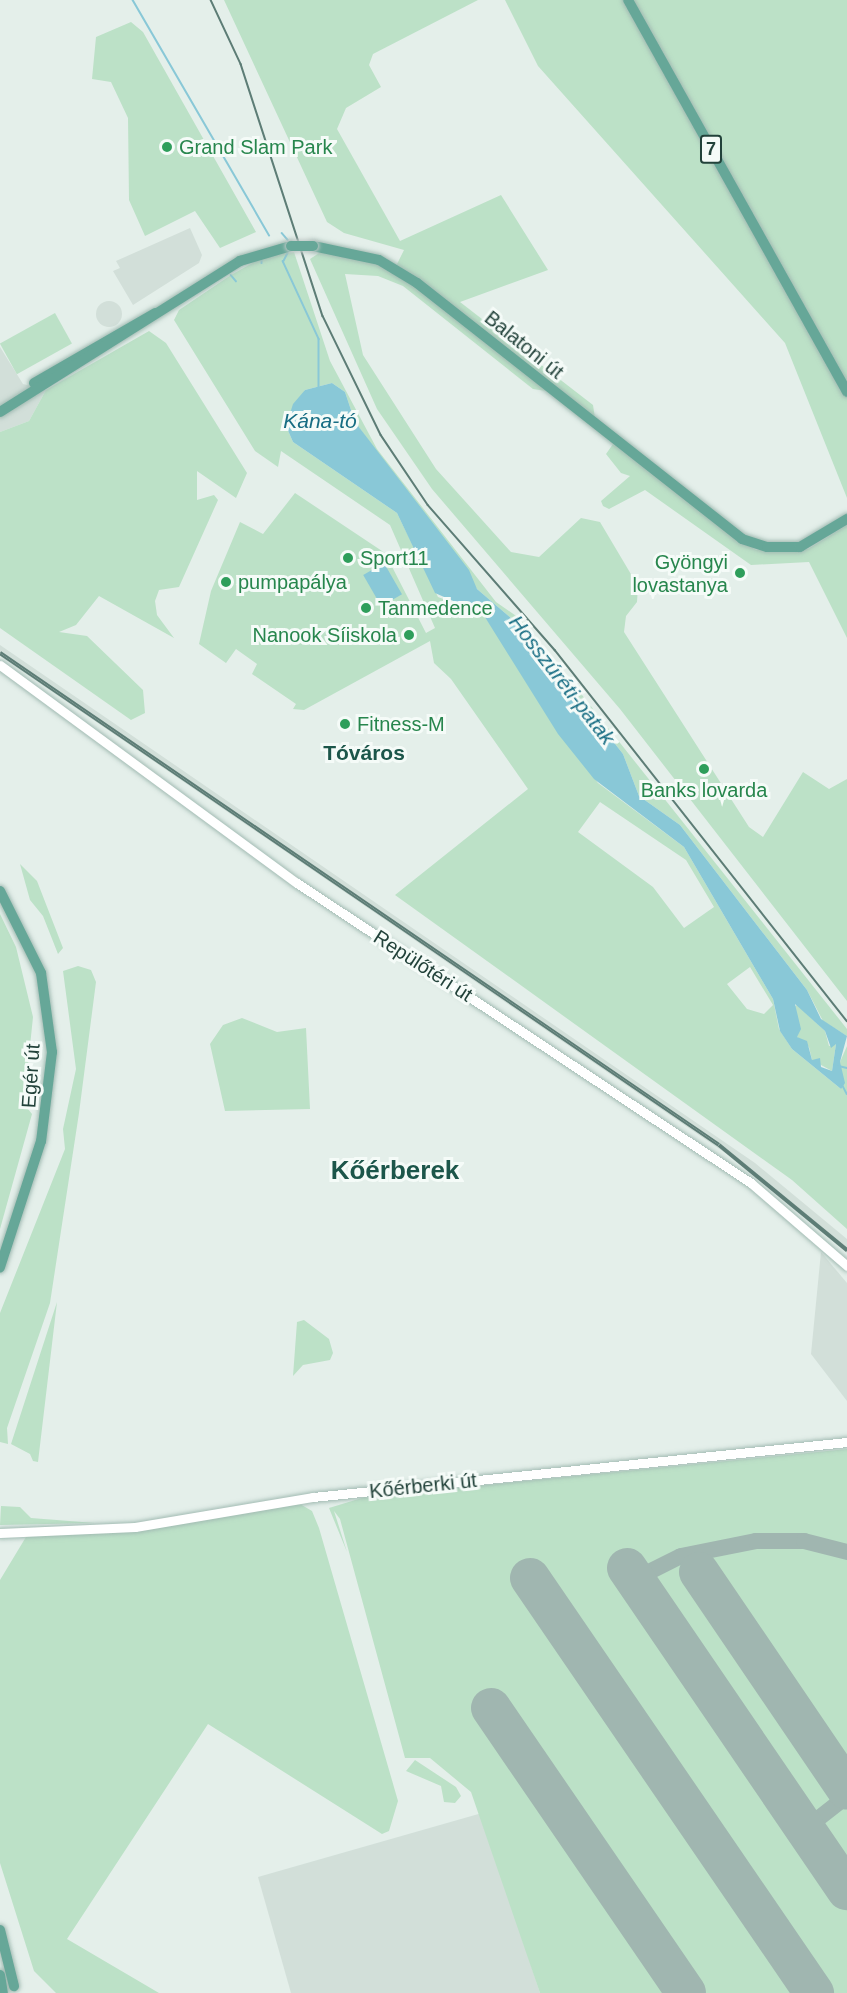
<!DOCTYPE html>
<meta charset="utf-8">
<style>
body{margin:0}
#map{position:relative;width:847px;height:1993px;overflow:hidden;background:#e4efea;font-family:Helvetica,sans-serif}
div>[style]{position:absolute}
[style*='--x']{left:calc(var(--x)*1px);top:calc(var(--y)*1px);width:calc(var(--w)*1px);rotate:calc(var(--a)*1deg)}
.built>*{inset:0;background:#d2dfd9}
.round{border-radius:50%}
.green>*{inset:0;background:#bce1c7;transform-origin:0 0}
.water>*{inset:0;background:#89c8d7;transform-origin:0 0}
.stream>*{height:1.5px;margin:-0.75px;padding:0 0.75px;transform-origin:0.75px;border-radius:0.75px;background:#89c8d7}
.taxiway>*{height:16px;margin:-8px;padding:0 8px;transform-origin:8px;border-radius:8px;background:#a0b6b0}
.runway>*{height:40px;margin:-20px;padding:0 20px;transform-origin:20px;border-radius:20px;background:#a0b6b0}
.roads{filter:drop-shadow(0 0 2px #a2bbb3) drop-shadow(0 0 2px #a2bbb3)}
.secondary>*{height:9px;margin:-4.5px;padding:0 4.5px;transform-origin:4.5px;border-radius:4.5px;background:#fff}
.primary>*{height:10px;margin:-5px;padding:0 5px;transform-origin:5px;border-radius:5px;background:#66a798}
.tram>*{height:1.5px;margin:-0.75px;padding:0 0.75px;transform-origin:0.75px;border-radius:0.75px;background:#5d7d76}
.rail>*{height:4px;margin-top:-2px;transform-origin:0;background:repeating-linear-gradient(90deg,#f5fbf8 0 4.5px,#5d7d76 0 9px);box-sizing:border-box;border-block:2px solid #5d7d76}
.bridges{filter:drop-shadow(0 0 2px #c1cac8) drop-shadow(0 0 2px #c1cac8)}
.primary-bridge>*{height:10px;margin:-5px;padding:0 5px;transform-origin:5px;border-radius:5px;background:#66a798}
.dots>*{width:16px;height:16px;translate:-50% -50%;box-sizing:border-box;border:3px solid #f5fbf8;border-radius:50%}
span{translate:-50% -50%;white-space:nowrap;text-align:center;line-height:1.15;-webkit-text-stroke:6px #f5fbf8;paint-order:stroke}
.shield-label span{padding:2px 4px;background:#f5fbf8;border:2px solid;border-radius:4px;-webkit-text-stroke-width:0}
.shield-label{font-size:18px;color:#22423a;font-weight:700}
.leisure-label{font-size:20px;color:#27864d}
.left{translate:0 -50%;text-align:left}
.right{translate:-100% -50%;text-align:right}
.street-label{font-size:20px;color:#22423a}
.water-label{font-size:21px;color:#176d83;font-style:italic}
.neighbourhood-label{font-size:21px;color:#1c564a;font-weight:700}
.district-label{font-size:26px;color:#1c564a;font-weight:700}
</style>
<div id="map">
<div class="built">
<div style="clip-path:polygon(190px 228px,202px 255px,199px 263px,133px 305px,113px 271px,120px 268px,116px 261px)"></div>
<div class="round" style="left:96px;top:301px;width:26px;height:26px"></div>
<div style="clip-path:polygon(0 347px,23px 384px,46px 390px,29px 421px,0 432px)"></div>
<div style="clip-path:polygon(0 645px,755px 1163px,847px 1239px,847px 1253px,750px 1170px,0 656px)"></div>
<div style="clip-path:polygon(821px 1252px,847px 1283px,847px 1401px,811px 1354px)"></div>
<div style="clip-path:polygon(482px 1813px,540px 1993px,291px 1993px,258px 1877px)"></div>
</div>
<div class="green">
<div style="clip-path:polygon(224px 0,478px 0,373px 54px,369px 65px,381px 87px,346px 108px,337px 129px,400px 241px,501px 195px,548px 270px,460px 302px,593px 405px,596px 425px,553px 392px,533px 389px,403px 286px,378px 276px,345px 274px,363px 355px,436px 469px,511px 552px,539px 557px,581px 518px,600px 522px,638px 586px,637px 602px,626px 616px,624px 632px,749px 827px,763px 837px,803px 772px,829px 789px,847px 779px,847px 1001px,620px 709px,432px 489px,377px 409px,310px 259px,328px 247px,395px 268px,404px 250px,344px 233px,327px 222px)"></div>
<div style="clip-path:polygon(505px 0,847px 0,847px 498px,785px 343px,538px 66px)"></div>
<div style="clip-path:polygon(131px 22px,143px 32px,256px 232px,220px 248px,195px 211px,145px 236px,129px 200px,128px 118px,111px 82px,92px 79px,96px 37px)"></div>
<div style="clip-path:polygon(evenodd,294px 252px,330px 361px,377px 449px,496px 602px,519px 618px,563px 671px,847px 1029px,847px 1036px,823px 1021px,807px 990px,680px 825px,639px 796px,623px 754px,525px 630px,477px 589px,355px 422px,345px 392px,332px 383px,305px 390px,286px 426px,293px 442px,397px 513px,438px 597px,483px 614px,598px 783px,684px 847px,773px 999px,779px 1029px,792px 1049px,841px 1089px,840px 1062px,847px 1046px,847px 1229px,792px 1180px,395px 895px,528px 789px,451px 679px,434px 663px,430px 641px,304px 710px,293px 709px,296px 704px,252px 674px,257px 664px,236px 649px,226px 663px,199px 644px,211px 591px,240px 522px,263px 534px,295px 493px,385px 553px,426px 633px,435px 628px,390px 525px,281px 451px,278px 467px,255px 451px,174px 320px,179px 310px,231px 275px,265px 256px,294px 252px,600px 802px,686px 860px,714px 907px,684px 928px,653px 887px,578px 832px,600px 802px,294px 252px,750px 967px,773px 1005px,764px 1014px,747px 1009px,727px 984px,750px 967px)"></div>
<div style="left:55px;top:313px;width:35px;height:63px;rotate:61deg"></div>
<div style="clip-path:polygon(149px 331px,166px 343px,247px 473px,236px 498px,197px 471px,197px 500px,214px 495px,218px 500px,179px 587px,159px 590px,155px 601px,157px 615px,174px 638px,99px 596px,76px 625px,59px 632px,87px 636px,143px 690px,145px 713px,131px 720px,0 628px,0 432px,29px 421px,46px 390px)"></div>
<div style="clip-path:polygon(613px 444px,756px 550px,808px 549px,847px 525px,847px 638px,809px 562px,751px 565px,645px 490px,609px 509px,603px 506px,601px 501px,630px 476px,621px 473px,606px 454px)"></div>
<div style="clip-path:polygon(20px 864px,37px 881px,63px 948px,58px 954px,43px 916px,30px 900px)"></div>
<div style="clip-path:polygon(0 914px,16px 947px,33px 1017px,24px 1104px,32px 1114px,0 1229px)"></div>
<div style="clip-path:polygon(78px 966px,91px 970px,96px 982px,79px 1113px,50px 1303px,7px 1428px,8px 1444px,0 1442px,0 1313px,65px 1149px,63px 1129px,76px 1069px,63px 971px)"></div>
<div style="clip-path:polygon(797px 1005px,825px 1031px,829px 1046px,836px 1044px,832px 1071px,812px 1060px,809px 1047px,797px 1037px,792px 1008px)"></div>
<div style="clip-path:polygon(242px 1018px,277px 1032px,306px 1028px,310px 1109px,225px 1111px,210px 1044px,223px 1025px)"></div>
<div style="clip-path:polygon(57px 1302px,38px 1462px,33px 1461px,30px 1454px,11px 1444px)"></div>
<div style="clip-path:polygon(304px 1320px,329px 1339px,333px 1353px,330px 1360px,303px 1365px,293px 1376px,297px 1322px)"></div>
<div style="clip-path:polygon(847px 1449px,847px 1993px,540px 1993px,471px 1792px,430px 1758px,405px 1758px,340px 1519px,334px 1511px,347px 1552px,329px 1508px,365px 1497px,384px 1500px,386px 1495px)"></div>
<div style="clip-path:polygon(271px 1503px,300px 1504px,312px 1511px,319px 1528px,398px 1801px,389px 1831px,382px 1834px,208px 1724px,67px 1939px,159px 1993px,56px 1993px,34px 1971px,0 1863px,0 1580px,29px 1532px,135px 1527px)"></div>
<div style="clip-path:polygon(1px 1506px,20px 1507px,31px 1518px,95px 1523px,0 1525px)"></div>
<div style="clip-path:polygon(415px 1760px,456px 1787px,461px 1796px,455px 1803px,444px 1802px,441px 1786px,406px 1771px)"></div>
</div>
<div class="water">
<div style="clip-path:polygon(evenodd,332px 383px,345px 392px,355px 422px,469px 570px,477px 589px,525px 630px,623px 754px,639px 796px,680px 825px,807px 990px,821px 1019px,847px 1036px,840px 1062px,845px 1083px,841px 1089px,792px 1049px,780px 1031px,773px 999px,684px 847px,594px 779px,558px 734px,483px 614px,435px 593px,397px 513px,293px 442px,286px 426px,293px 404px,305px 390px,332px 383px,795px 1004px,825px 1031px,831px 1048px,836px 1044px,832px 1071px,821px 1067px,820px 1058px,812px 1060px,807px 1041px,797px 1037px,801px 1029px,795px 1004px)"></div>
<div style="left:384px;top:563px;width:36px;height:24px;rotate:60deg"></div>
</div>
<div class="stream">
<div style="--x:133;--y:0;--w:272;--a:59.9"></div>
<div style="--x:282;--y:233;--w:9;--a:49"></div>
<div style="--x:262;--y:258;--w:5;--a:90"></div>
<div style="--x:283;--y:261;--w:86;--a:65.2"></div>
<div style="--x:319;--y:339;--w:48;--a:90"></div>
<div style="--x:283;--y:262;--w:11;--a:-63"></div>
<div style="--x:231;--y:275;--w:8;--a:50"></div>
<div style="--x:839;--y:1066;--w:8;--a:14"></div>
<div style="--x:842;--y:1084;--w:11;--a:63"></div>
</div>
<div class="taxiway">
<div style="--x:635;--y:1579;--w:51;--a:-26.6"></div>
<div style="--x:681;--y:1556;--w:76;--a:-11.3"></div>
<div style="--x:756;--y:1541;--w:48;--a:0"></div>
<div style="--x:804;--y:1541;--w:44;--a:14.3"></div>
<div style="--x:805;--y:1829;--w:53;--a:-38.2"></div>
</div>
<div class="runway">
<div style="--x:627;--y:1568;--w:390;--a:55.7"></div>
<div style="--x:699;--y:1572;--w:263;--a:55.8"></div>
<div style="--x:530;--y:1578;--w:503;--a:55.61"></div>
<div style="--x:491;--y:1708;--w:345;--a:55.6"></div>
</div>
<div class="roads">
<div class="secondary">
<div style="--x:0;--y:665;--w:368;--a:36.3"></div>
<div style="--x:297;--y:883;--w:544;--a:33.46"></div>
<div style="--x:751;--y:1183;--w:127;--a:40.8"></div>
<div style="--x:0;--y:1533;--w:135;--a:-2.5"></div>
<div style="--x:135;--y:1527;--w:181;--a:-9.6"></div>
<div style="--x:313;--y:1497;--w:537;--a:-5.88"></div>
</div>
<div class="primary">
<div style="--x:628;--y:0;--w:449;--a:60.8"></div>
<div style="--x:313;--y:246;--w:67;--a:12"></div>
<div style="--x:379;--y:260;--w:44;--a:31.2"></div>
<div style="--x:417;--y:283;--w:414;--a:38.2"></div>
<div style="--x:742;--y:539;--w:26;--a:18"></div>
<div style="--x:767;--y:547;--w:33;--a:0"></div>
<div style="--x:800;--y:547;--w:55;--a:-30.8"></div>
<div style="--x:34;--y:383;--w:140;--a:-30"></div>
<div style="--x:0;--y:412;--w:284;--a:-32.2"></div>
<div style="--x:240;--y:261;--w:53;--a:-16.4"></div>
<div style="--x:0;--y:891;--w:92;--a:63.4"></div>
<div style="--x:41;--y:973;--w:80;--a:82.1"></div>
<div style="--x:52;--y:1052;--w:90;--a:97"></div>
<div style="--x:41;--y:1141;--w:133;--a:108"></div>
<div style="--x:0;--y:1930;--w:58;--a:76"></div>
<div style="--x:0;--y:1975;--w:18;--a:81"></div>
</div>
</div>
<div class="tram">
<div style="--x:211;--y:0;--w:71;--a:64.9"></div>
<div style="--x:241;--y:64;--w:265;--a:72"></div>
<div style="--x:323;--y:316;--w:132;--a:64"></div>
<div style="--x:381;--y:435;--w:84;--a:56.1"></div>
<div style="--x:428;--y:505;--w:193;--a:48.8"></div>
<div style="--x:555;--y:650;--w:472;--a:51.8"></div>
</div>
<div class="rail">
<div style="--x:0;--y:653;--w:871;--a:34.38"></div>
<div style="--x:719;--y:1145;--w:166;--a:39.4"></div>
</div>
<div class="bridges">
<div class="primary-bridge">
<div style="--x:291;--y:246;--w:22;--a:0"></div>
</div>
</div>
<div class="dots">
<div style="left:167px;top:147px;background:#2e9e5b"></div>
<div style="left:348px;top:558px;background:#2e9e5b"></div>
<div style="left:740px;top:573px;background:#2e9e5b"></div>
<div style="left:226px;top:582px;background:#2e9e5b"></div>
<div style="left:366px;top:608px;background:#2e9e5b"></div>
<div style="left:409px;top:635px;background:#2e9e5b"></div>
<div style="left:345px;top:724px;background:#2e9e5b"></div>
<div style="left:704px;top:769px;background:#2e9e5b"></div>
</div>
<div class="shield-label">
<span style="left:711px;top:149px">7</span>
</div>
<div class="leisure-label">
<span class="left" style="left:179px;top:147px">Grand Slam Park</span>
<span class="left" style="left:360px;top:558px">Sport11</span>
<span class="right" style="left:728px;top:574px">Gyöngyi<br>lovastanya</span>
<span class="left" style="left:238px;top:582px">pumpapálya</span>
<span class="left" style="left:378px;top:608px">Tanmedence</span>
<span class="right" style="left:397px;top:635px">Nanook Síiskola</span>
<span class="left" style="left:357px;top:724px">Fitness-M</span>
<span style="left:704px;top:790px">Banks lovarda</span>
</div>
<div class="street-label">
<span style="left:524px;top:345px;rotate:39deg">Balatoni út</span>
<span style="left:423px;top:966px;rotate:33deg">Repülőtéri út</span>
<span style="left:31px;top:1076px;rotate:-86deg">Egér út</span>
<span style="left:423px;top:1486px;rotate:-6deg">Kőérberki út</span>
</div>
<div class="water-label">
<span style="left:320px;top:421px">Kána-tó</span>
<span style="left:562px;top:680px;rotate:52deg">Hosszúréti-patak</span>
</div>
<div class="neighbourhood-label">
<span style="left:364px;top:753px">Tóváros</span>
</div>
<div class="district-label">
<span style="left:395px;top:1171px">Kőérberek</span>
</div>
</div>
